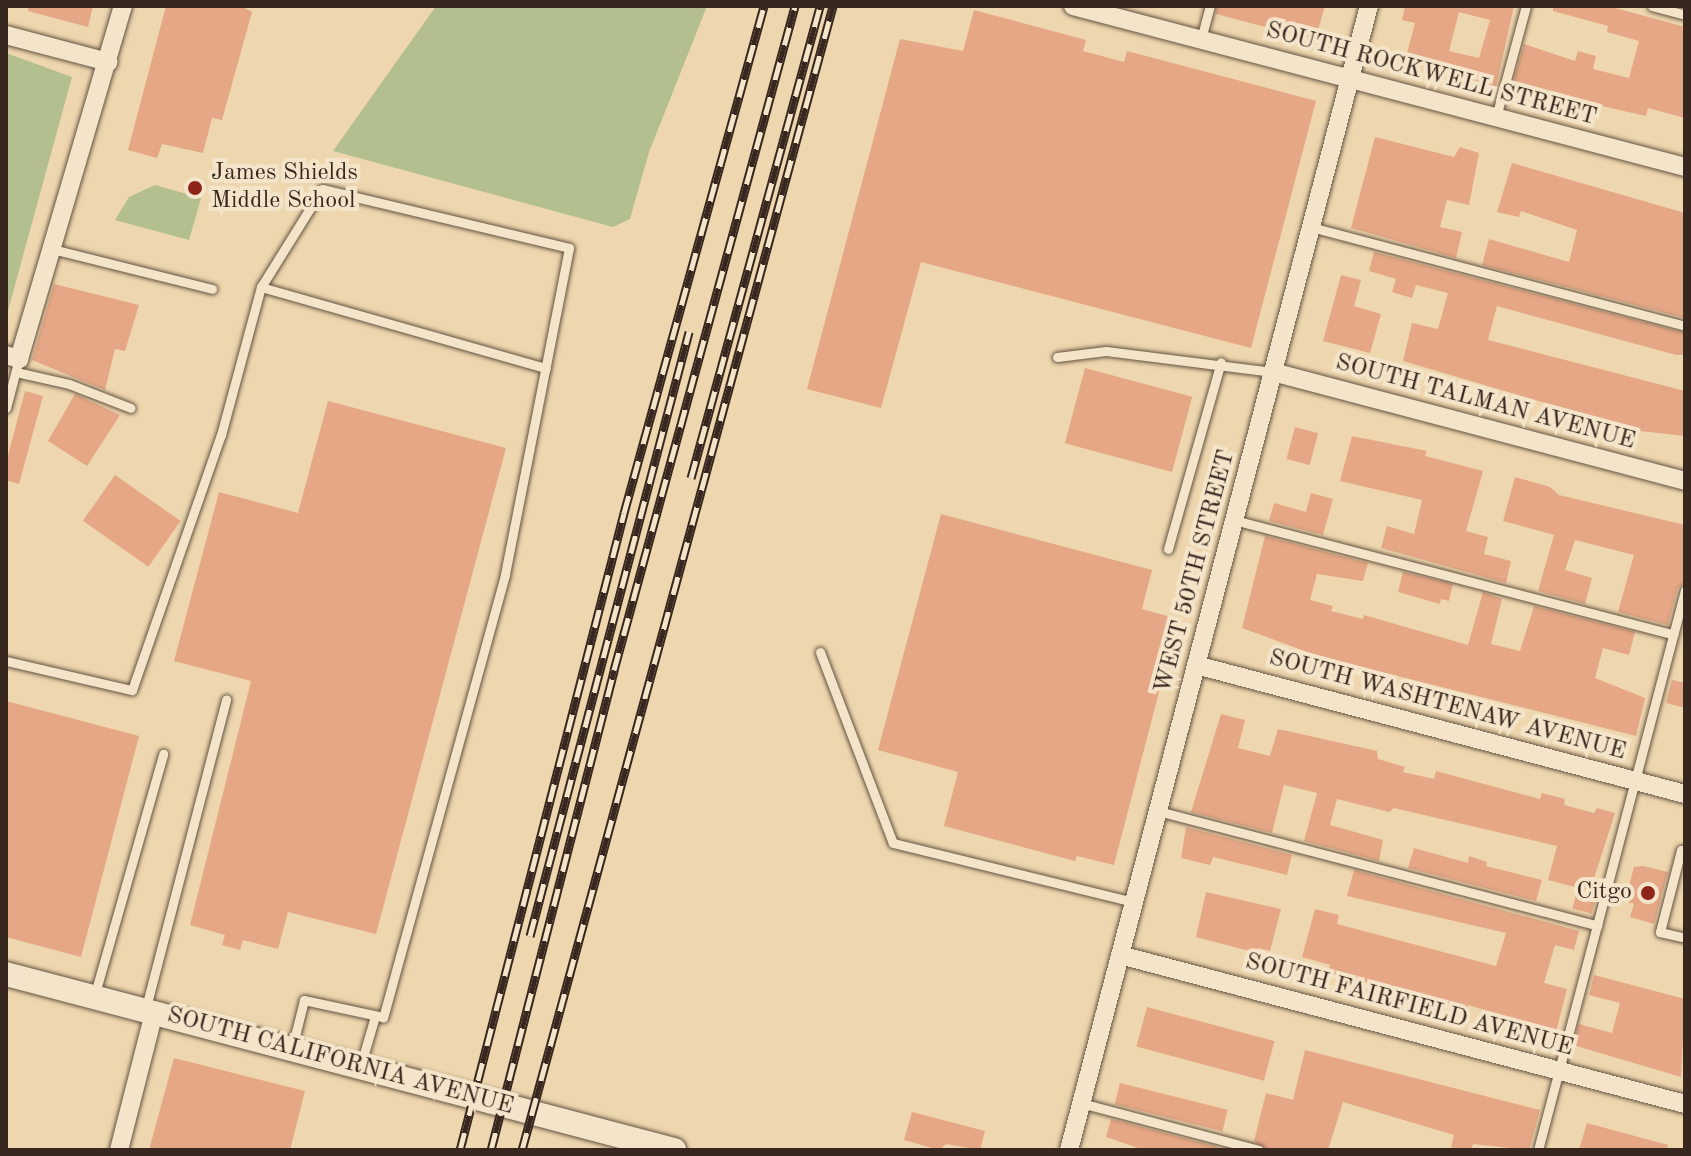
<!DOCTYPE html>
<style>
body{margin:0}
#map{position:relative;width:1691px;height:1156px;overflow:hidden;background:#eed7ae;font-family:"Old Standard TT",serif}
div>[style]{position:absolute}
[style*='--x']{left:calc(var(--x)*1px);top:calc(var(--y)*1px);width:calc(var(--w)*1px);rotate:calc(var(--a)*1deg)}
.green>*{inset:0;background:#b3bf8f}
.building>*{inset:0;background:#e5a785;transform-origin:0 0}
.roads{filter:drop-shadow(0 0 2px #655343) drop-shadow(0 0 2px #655343)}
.lane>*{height:9px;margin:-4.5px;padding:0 4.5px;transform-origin:4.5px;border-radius:4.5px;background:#f4e5ca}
.street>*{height:18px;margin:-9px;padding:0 9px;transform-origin:9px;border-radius:9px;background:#f4e5ca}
.secondary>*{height:24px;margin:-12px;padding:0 12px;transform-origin:12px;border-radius:12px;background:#f4e5ca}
.rail>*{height:9px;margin-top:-4.5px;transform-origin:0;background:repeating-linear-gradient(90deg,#f4e5ca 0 18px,#37271f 0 36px);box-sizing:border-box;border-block:2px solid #37271f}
.dots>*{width:22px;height:22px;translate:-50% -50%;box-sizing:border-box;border:4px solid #f4e5ca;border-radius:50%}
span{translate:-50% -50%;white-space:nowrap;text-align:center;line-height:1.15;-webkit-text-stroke:8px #f4e5ca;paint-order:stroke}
.street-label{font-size:24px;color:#37271f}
.poi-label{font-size:24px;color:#37271f}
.left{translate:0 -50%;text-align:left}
.right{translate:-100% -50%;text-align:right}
.frame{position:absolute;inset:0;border:8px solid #37271f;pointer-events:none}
</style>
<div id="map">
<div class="green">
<div style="clip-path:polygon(436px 6px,707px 6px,649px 152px,630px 219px,613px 227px,333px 151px)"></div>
<div style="clip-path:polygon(6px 53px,72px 77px,6px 318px)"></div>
<div style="clip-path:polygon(155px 185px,201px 198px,189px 240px,115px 220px,129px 197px)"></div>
</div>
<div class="building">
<div style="clip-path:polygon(28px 6px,93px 6px,88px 27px,28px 11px)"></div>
<div style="clip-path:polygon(166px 6px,241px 6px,252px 12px,222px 120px,212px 118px,203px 153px,162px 144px,157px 158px,128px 150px)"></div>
<div style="clip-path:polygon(1217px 6px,1325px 6px,1315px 40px,1216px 14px)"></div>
<div style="clip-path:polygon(evenodd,1405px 6px,1514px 6px,1496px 87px,1405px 61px,1415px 23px,1402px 20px,1405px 6px,1459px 12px,1490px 20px,1479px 58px,1449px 51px,1459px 12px)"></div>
<div style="clip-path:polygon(1553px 6px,1608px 6px,1685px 27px,1685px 118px,1648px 108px,1646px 116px,1584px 102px,1582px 107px,1560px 103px,1541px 97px,1543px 90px,1513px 82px,1524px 44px,1575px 61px,1578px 51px,1596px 56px,1593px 69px,1629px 78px,1639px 41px,1607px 32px,1608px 26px,1553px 11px)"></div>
<div style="clip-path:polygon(974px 10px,1086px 40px,1083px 51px,1124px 62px,1127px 51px,1316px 101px,1251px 348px,921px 262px,881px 408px,807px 389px,900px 39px,963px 51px)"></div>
<div style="clip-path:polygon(1375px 137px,1454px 157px,1460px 147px,1479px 153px,1469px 205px,1447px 200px,1440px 227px,1462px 232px,1456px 258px,1351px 228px)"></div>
<div style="clip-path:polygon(1512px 163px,1685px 213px,1685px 318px,1482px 265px,1489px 239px,1569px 262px,1577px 230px,1521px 211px,1519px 217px,1497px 212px)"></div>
<div style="clip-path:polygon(1374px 252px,1685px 333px,1685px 355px,1676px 355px,1497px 306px,1488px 340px,1685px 391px,1685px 436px,1640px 431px,1403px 361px,1412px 323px,1438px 329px,1448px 293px,1416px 285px,1412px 298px,1392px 292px,1396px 279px,1369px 271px)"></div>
<div style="clip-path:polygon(1341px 275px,1361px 280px,1354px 306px,1381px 314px,1370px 353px,1323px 341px)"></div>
<div style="clip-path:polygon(54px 284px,139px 305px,125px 351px,115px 349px,105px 390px,32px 360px)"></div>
<div style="left:1085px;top:368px;width:111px;height:78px;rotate:15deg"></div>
<div style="clip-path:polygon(25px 391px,43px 396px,19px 484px,6px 480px,6px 463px)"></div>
<div style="clip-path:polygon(75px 394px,120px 415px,87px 466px,48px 441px)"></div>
<div style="clip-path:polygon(328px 401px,506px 448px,376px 934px,288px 912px,278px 949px,243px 940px,240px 950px,222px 945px,225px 935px,190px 925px,251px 681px,174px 661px,219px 492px,298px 513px)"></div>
<div style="left:1295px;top:427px;width:24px;height:33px;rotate:15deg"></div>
<div style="clip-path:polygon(1352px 436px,1427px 451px,1425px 456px,1483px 471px,1466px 531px,1488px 537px,1484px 554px,1511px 561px,1506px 583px,1381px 548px,1387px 526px,1414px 534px,1422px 500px,1340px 481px)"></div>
<div style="left:115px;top:475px;width:80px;height:56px;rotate:35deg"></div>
<div style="clip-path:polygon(1515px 477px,1550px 487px,1559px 495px,1685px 525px,1685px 583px,1678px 588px,1668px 625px,1618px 612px,1634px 555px,1575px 540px,1565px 570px,1592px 578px,1585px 604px,1538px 591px,1554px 535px,1503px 521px)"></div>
<div style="clip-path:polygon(1311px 493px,1333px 499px,1323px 535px,1269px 521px,1274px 503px,1306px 512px)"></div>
<div style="clip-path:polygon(941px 514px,1152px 570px,1142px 609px,1178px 619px,1114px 865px,1077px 856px,1075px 861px,944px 826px,958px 772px,878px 750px)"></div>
<div style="clip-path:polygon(1265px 536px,1368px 563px,1363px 581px,1317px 574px,1310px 600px,1333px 606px,1331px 611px,1363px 619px,1364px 615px,1468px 645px,1483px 592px,1502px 599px,1491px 644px,1520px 651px,1534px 606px,1635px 632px,1629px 655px,1603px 648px,1595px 678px,1645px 698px,1636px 736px,1318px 656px,1242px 628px)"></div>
<div style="clip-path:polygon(1403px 572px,1453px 584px,1449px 601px,1441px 599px,1440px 604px,1398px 592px)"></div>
<div style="clip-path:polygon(1672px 680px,1685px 683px,1685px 708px,1666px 703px)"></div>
<div style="clip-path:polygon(6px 701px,139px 736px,81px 957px,6px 937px)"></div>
<div style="clip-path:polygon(1221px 714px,1245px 720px,1238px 748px,1270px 756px,1278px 729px,1377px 751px,1378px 759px,1405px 767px,1403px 772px,1434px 779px,1436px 771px,1540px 799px,1542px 793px,1565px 799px,1564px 805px,1594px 813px,1597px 808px,1615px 813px,1590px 891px,1548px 880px,1557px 846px,1394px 808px,1389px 812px,1337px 799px,1330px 825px,1383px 840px,1379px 861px,1304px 841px,1317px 793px,1284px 785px,1272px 833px,1191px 812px)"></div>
<div style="clip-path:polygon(1186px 827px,1292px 855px,1287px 875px,1213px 857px,1210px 865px,1181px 858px)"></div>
<div style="clip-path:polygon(1414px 848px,1468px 863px,1469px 856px,1487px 862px,1486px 866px,1542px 880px,1536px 901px,1408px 868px)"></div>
<div style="clip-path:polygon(1643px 866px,1668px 872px,1654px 924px,1630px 917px,1634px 904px,1625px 901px,1634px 867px)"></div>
<div style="clip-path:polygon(1354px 870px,1579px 931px,1574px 950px,1555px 945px,1544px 983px,1567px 989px,1556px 1032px,1468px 1005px,1468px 1009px,1328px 973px,1330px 965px,1302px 957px,1315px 909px,1339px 915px,1337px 924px,1496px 966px,1506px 933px,1347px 896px)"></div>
<div style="left:1577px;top:891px;width:20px;height:18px;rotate:15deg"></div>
<div style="clip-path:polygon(1206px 892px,1281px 909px,1270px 951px,1258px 948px,1257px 953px,1196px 937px)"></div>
<div style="clip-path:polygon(1594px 975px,1685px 999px,1681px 1077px,1573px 1045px,1579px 1024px,1612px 1033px,1620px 1003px,1589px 995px)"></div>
<div style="left:1147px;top:1007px;width:132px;height:41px;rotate:15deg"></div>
<div style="clip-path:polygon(1305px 1050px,1540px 1110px,1529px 1150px,1473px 1144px,1471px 1150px,1461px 1150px,1451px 1147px,1454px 1135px,1343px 1102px,1328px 1150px,1266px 1150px,1254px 1141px,1266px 1093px,1293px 1100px)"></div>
<div style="clip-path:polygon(174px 1058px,305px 1091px,290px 1150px,149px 1150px)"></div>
<div style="left:1120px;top:1083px;width:111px;height:22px;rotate:14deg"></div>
<div style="clip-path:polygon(912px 1112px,985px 1131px,980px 1150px,946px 1144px,939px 1150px,904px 1140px)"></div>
<div style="clip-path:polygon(1111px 1119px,1218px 1147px,1217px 1150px,1144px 1150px,1106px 1137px)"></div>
<div style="clip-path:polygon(1587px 1123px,1668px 1145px,1667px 1150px,1579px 1150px)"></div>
</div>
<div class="roads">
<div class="lane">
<div style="--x:1652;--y:6;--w:34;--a:15"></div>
<div style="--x:1201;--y:39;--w:34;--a:-75"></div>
<div style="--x:1496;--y:117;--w:115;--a:-74.9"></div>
<div style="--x:1311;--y:227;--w:387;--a:14.8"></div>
<div style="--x:52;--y:249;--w:165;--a:14"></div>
<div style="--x:261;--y:287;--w:296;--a:15.9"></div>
<div style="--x:1057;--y:357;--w:49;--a:-7"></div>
<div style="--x:1106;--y:351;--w:168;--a:7.2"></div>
<div style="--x:16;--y:372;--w:54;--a:12.8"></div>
<div style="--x:69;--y:384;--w:66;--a:21.2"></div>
<div style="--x:6;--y:408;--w:43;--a:-75.3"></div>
<div style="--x:1234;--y:520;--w:454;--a:14.6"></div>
<div style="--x:1168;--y:549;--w:194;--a:-74.2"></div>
<div style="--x:820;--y:652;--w:204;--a:69.1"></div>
<div style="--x:893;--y:843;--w:248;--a:13.8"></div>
<div style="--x:6;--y:661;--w:129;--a:13"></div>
<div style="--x:132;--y:690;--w:270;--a:-70.8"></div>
<div style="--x:221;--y:435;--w:153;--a:-74.9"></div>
<div style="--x:261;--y:287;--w:115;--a:-58.1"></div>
<div style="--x:322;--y:189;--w:254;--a:13.4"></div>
<div style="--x:569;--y:248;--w:333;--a:101.1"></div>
<div style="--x:505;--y:575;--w:459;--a:105.4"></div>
<div style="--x:383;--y:1017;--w:81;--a:-167.9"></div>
<div style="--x:304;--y:1000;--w:49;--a:104"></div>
<div style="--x:1158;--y:811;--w:454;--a:14.6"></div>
<div style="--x:1685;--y:851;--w:4;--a:-166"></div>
<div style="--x:1681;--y:850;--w:85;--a:104.4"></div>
<div style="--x:1660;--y:932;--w:26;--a:13"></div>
<div style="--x:94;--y:997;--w:253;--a:-74.1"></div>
<div style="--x:145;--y:1011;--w:322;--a:-75.4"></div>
<div style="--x:361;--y:1064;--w:50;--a:-73.7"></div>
<div style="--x:1081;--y:1103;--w:184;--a:14.8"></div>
<div style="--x:1538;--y:1150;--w:579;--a:-75.29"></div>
</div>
<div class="street">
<div style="--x:1073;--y:6;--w:633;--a:14.74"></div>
<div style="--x:6;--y:35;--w:106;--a:14.8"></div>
<div style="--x:6;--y:355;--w:14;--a:17"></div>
<div style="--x:19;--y:359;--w:368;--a:-73.6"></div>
<div style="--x:1273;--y:372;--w:426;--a:14.8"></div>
<div style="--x:1196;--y:665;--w:506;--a:14.78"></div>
<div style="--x:1120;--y:955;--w:584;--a:14.77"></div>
<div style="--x:119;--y:1150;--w:141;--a:-75.7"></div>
<div style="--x:1069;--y:1150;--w:1183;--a:-75.31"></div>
</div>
<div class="secondary">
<div style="--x:6;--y:974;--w:691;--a:14.76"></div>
</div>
</div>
<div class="rail">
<div style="--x:691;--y:478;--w:489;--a:-74.7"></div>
<div style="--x:530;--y:936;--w:625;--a:-75.25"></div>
<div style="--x:460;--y:1150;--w:658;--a:-75.56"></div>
<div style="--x:624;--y:513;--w:526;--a:-74.56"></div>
<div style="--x:491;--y:1150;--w:496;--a:-75.6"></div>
<div style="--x:614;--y:670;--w:688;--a:-74.75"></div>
<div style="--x:522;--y:1150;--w:1186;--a:-74.79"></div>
</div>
<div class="dots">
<div style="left:195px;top:188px;background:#8f2418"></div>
<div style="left:1648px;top:893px;background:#8f2418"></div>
</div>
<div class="street-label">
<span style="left:1431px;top:75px;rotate:15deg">SOUTH ROCKWELL STREET</span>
<span style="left:1485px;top:403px;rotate:15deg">SOUTH TALMAN AVENUE</span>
<span style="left:1196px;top:572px;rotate:-75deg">WEST 50TH STREET</span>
<span style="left:1447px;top:706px;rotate:15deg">SOUTH WASHTENAW AVENUE</span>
<span style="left:1409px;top:1006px;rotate:15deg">SOUTH FAIRFIELD AVENUE</span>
<span style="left:340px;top:1062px;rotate:15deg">SOUTH CALIFORNIA AVENUE</span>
</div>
<div class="poi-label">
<span class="left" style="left:211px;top:188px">James Shields<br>Middle School</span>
<span class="right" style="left:1632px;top:893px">Citgo</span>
</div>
<div class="frame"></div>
</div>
